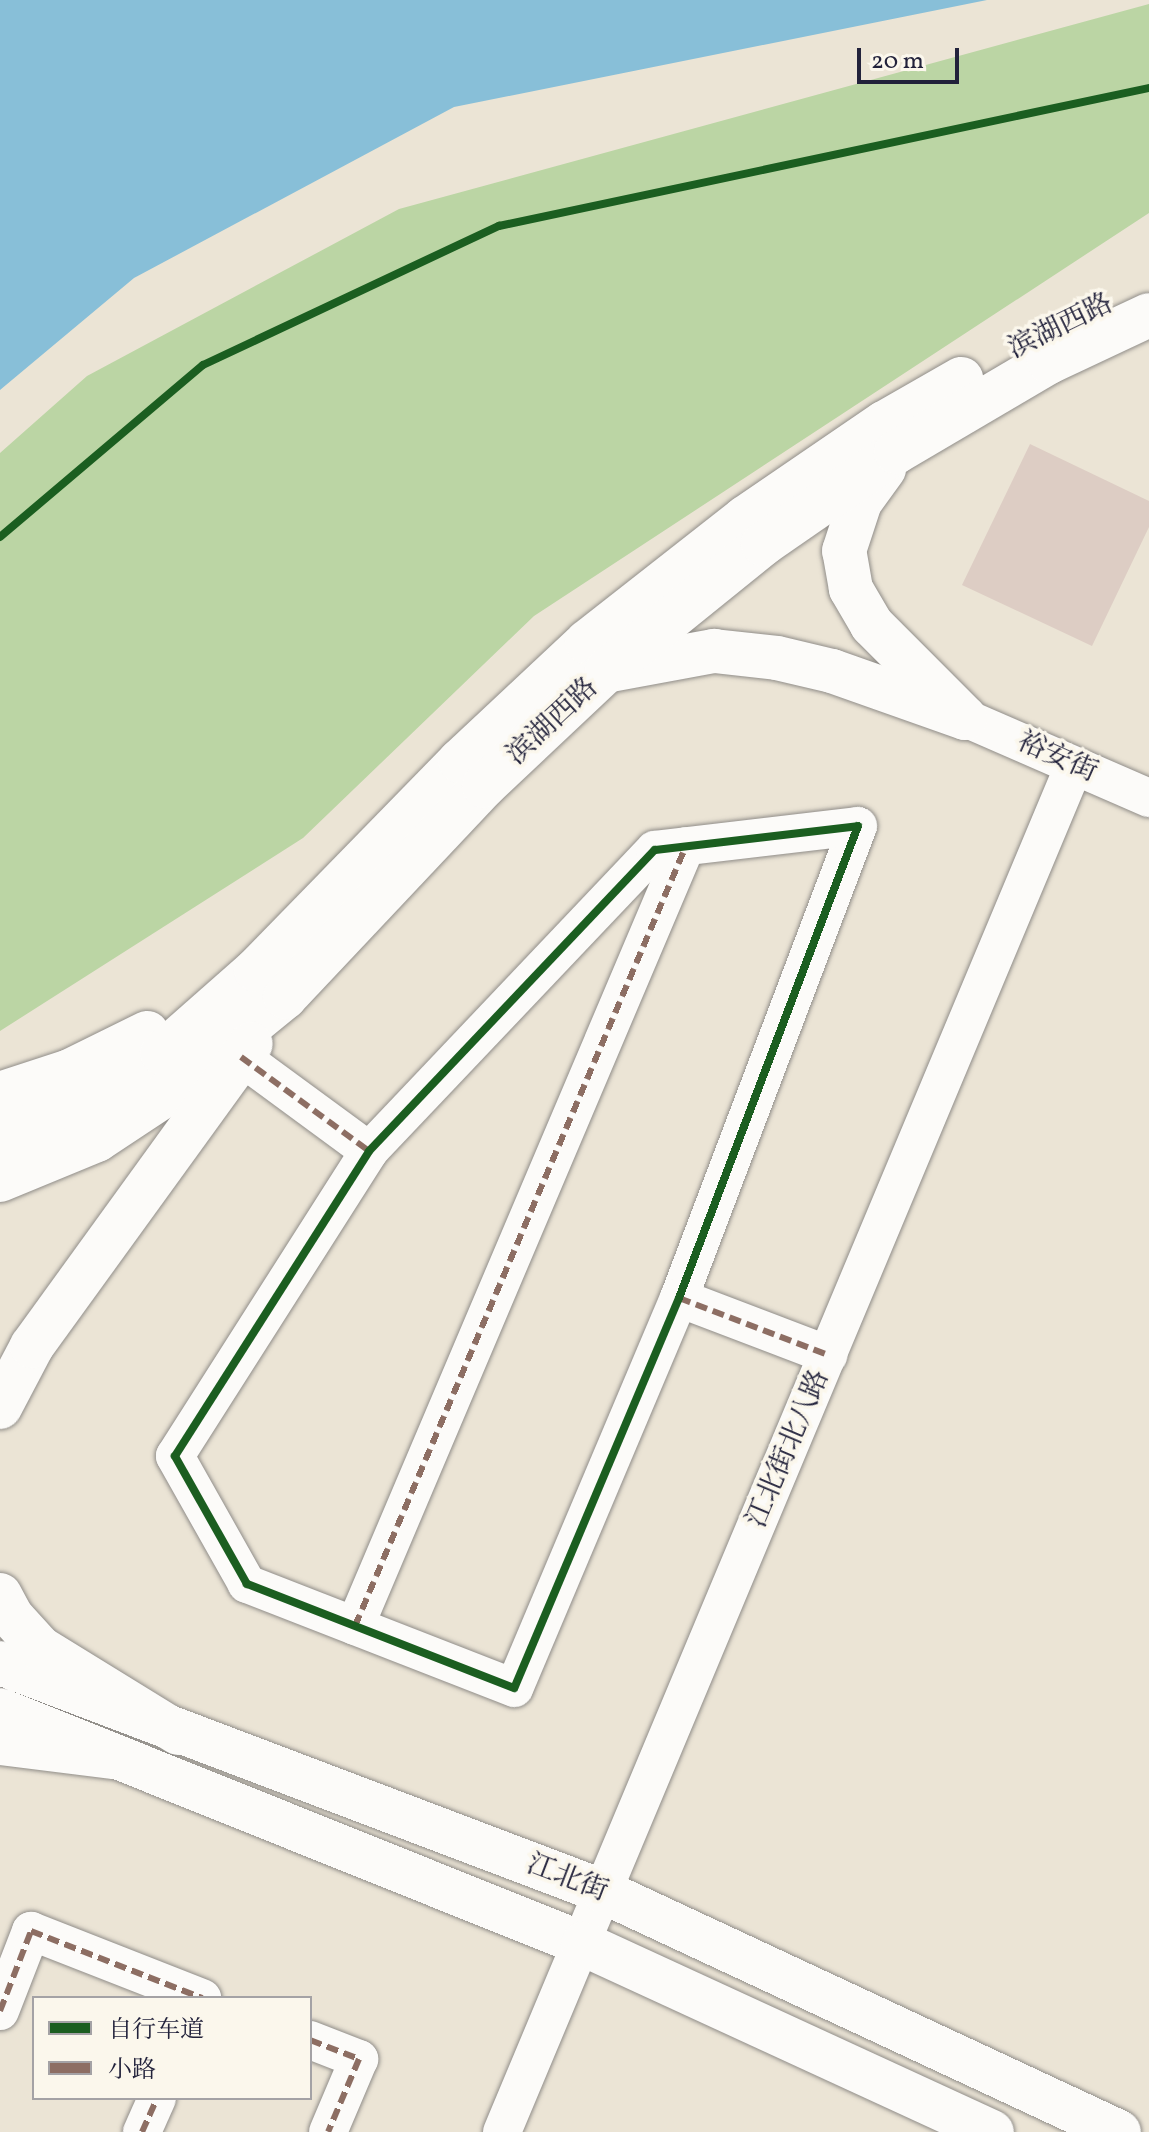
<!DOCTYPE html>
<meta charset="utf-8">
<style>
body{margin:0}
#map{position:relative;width:1149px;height:2132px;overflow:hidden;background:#ebe4d5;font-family:Vollkorn,"Noto Serif SC",serif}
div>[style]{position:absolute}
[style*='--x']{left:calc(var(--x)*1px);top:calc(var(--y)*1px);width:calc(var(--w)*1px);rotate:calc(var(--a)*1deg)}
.green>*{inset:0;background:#bbd5a4}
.water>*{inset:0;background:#88bfd8}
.building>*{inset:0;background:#ddcdc4}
.roads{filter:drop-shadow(0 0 2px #908d89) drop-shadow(0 0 2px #908d89)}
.minor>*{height:38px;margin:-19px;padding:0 19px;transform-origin:19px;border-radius:19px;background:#fcfbf9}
.secondary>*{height:44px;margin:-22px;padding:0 22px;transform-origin:22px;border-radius:22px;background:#fcfbf9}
.primary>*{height:44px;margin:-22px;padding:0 22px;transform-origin:22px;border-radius:22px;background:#fcfbf9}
.quiet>*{height:6px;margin-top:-3px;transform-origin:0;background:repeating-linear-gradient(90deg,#8d6e63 0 12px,transparent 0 18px)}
.cycleway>*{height:8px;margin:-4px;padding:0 4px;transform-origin:4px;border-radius:4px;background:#1b5e20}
span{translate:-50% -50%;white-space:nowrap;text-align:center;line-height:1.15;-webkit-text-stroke:7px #fbf7ec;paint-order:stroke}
.street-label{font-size:28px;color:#22223b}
.legend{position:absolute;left:32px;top:1996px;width:280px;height:104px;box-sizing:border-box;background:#fbf7ec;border:2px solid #a4a2a5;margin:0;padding:10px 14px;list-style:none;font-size:24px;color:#22223b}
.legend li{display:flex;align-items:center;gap:16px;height:40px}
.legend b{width:40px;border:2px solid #a4a2a5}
.scale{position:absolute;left:857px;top:48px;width:102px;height:36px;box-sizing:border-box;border:4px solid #22223b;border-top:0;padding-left:10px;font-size:24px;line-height:28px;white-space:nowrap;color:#22223b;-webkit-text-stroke:6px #fbf7ec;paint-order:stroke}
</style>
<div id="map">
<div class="green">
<div style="clip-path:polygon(1149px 4px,1149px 213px,534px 616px,303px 838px,0 1031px,0 453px,87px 376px,399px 209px)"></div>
</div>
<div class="water">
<div style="clip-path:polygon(0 0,987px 0,454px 107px,134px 278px,0 390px)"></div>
</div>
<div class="building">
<div style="clip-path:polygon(1030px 444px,1149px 501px,1149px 527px,1092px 646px,962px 585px)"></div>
</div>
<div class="roads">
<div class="minor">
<div style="--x:965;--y:718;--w:201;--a:23.5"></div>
<div style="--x:858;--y:826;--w:505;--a:110.77"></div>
<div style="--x:679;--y:1298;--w:423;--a:112.9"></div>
<div style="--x:514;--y:1688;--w:287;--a:-158.7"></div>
<div style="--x:247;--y:1584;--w:147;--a:-119.4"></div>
<div style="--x:175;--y:1456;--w:361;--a:-57.5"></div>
<div style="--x:369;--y:1151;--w:415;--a:-46.5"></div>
<div style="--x:655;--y:850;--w:204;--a:-6.7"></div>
<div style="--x:241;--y:1057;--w:159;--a:36.3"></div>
<div style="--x:679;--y:1298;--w:160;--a:20.9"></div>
<div style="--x:355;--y:1626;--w:847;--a:-67.01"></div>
<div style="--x:0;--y:2011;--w:86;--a:-68.8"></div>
<div style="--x:31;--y:1931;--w:184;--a:21.4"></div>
<div style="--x:310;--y:2040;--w:53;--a:21.2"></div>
<div style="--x:359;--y:2059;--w:79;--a:113"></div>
<div style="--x:142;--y:2132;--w:37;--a:-66"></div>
<div style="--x:502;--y:2132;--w:1481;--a:-67.28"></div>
</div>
<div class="secondary">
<div style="--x:0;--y:1663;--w:646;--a:20.76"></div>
<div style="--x:604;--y:1892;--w:568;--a:24.99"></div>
<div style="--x:0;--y:1710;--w:628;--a:21.87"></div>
<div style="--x:583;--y:1944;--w:450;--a:24.7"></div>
</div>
<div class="primary">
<div style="--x:610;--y:670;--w:106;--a:-10.4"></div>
<div style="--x:714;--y:651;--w:63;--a:6.3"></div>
<div style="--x:777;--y:658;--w:57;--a:13.3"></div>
<div style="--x:832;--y:671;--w:141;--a:19.5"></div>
<div style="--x:965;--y:718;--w:132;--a:-135"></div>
<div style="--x:872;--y:625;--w:42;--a:-120.3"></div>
<div style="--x:851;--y:589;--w:39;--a:-100"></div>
<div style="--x:844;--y:551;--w:52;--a:-71.9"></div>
<div style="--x:860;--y:502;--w:41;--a:-54"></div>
<div style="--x:0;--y:1094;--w:74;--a:-18.2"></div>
<div style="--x:70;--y:1071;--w:86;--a:-26.3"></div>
<div style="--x:0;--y:1139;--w:79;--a:-23"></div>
<div style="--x:73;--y:1108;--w:105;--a:-31.7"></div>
<div style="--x:162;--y:1053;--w:125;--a:-41.4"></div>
<div style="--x:256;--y:970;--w:292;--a:-45.7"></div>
<div style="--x:460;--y:761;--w:174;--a:-43.1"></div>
<div style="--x:587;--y:642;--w:201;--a:-38.1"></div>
<div style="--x:745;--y:518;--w:168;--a:-34.4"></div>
<div style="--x:884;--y:423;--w:89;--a:-29.7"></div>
<div style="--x:0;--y:1180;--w:105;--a:-22.4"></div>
<div style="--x:97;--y:1140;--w:82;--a:-33.5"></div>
<div style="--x:165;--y:1095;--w:155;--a:-39.2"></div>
<div style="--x:285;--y:997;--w:290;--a:-46.7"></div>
<div style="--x:484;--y:786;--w:169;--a:-43.3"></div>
<div style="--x:607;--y:670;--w:201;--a:-38.9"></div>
<div style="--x:763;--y:544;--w:162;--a:-34.7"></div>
<div style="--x:896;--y:452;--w:178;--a:-30.5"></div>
<div style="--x:1049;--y:362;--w:110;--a:-25.2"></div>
<div style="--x:0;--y:1407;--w:69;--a:-62.3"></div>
<div style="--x:32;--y:1346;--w:373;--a:-54.1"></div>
<div style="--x:0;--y:1595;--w:24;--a:62"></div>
<div style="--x:11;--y:1616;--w:43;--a:47.8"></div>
<div style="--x:40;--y:1648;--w:162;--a:31.6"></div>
<div style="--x:0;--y:1743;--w:113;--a:7.1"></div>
</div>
</div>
<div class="quiet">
<div style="--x:241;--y:1057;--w:159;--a:36.3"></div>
<div style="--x:679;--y:1298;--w:160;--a:20.9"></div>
<div style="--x:355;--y:1626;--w:847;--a:-67.01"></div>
<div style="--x:0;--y:2011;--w:86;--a:-68.8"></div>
<div style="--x:31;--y:1931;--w:184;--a:21.4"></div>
<div style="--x:310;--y:2040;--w:53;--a:21.2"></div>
<div style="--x:359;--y:2059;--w:79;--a:113"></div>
<div style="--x:142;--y:2132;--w:37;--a:-66"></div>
</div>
<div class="cycleway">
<div style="--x:0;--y:537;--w:266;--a:-40.3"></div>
<div style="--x:203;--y:365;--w:327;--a:-25.2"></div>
<div style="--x:499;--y:226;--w:664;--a:-11.99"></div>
<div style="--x:858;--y:826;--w:505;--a:110.77"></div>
<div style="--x:679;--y:1298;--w:423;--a:112.9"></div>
<div style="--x:514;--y:1688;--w:287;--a:-158.7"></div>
<div style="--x:247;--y:1584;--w:147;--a:-119.4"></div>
<div style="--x:175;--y:1456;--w:361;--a:-57.5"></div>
<div style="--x:369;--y:1151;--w:415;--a:-46.5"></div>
<div style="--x:655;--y:850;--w:204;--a:-6.7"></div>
</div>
<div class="street-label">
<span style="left:1061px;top:327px;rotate:-26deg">滨湖西路</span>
<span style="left:553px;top:722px;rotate:-43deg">滨湖西路</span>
<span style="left:1057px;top:758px;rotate:24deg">裕安街</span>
<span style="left:789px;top:1449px;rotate:-67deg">江北街北八路</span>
<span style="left:567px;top:1879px;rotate:21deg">江北街</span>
</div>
<ul class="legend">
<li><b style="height:10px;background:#1b5e20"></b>自行车道</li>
<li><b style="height:10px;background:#8d6e63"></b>小路</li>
</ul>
<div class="scale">20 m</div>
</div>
